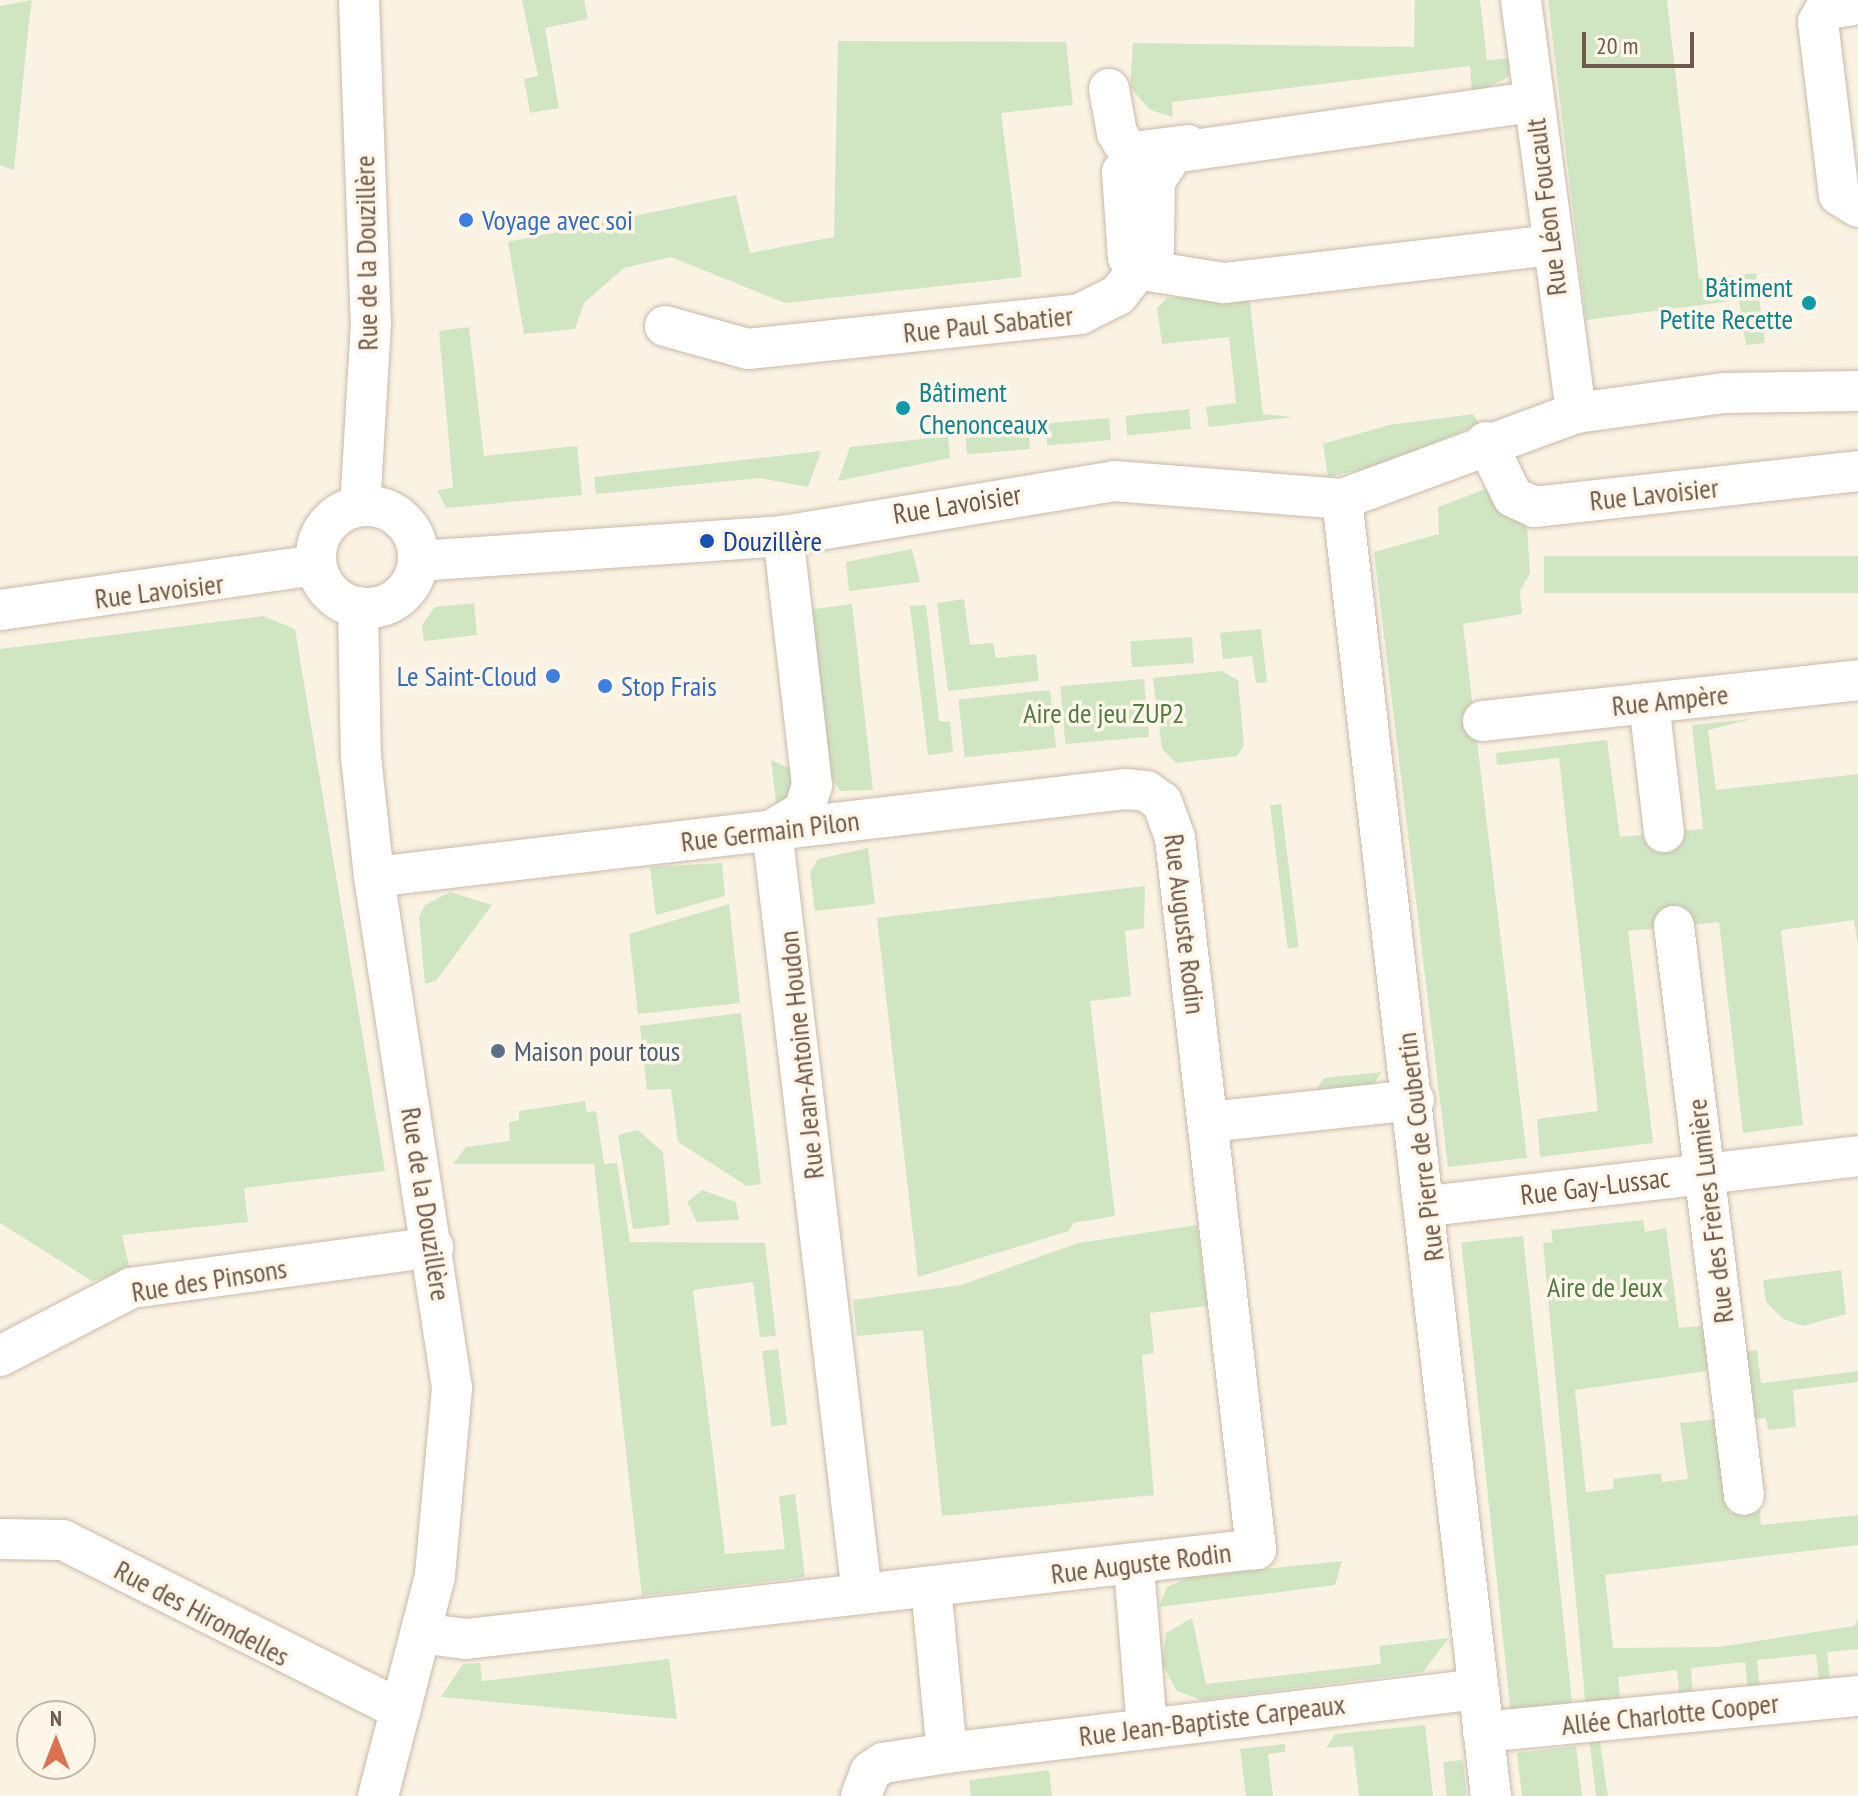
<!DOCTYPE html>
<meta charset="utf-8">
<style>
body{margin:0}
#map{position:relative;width:1858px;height:1796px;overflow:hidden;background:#faf2e2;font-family:"PT Sans Narrow",sans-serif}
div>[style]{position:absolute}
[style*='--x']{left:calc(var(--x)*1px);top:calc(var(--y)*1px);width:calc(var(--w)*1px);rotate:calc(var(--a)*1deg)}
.green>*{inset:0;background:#d0e6c2;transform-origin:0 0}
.roads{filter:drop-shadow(0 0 2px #cab9aa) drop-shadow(0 0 2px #cab9aa)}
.minor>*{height:40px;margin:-20px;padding:0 20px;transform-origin:20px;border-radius:20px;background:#fff}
.minor>.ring{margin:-20px;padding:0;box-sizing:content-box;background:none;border:40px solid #fff;border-radius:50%}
.dots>*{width:22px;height:22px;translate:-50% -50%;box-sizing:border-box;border:4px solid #fef6e8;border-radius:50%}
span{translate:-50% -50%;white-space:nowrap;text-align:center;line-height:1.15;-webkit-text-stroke:7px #fef6e8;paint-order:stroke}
.street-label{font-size:28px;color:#70594b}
.shop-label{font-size:28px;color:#366cbe}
.left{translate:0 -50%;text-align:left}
.right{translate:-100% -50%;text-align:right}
.culture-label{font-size:28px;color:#0d838f}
.transit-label{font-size:28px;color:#164399}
.park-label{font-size:28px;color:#547a47}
.service-label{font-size:28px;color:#4e5e75}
.north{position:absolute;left:16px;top:1700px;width:80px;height:80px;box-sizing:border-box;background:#fef6e8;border:2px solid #c5b7a9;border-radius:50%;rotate:0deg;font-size:22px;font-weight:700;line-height:32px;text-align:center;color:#70594b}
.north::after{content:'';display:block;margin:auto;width:28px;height:36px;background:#dc7350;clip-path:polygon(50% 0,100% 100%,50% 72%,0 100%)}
.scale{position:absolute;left:1582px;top:32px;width:112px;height:36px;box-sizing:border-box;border:4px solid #70594b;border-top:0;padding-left:10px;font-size:24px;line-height:28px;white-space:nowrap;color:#70594b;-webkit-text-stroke:6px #fef6e8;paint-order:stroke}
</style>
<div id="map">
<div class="green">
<div style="clip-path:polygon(32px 0,29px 22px,14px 170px,0 165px,0 6px)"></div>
<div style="clip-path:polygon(522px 0,584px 0,588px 19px,545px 28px,559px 108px,530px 113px,524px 79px,538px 76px)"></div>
<div style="clip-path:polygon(1415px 0,1480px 0,1487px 60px,1514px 58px,1508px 77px,1472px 95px,1470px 66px,1172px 102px,1173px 117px,1150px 110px,1130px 87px,1133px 43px,1414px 47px)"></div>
<div style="clip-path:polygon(1548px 0,1667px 0,1699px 279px,1756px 273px,1765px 343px,1746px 345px,1739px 300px,1586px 320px)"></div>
<div style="clip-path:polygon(838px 41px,1066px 42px,1073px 105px,1001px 113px,1022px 277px,785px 303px,671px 257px,624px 268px,584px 303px,575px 329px,524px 334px,508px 242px,736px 195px,750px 253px,834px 237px)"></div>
<div style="clip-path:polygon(1249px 296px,1263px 414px,1293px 417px,1209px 427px,1206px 407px,1236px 403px,1229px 337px,1162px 344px,1157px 308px,1167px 298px)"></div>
<div style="clip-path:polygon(469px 327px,484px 456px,577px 446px,582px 495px,446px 508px,437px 490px,453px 488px,439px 331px)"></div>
<div style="left:1189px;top:409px;width:20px;height:64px;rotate:84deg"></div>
<div style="clip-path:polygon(1473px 414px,1479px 424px,1382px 465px,1328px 477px,1323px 444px,1389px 425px)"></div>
<div style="left:1109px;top:418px;width:22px;height:64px;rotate:85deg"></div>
<div style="left:1028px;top:427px;width:22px;height:63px;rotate:85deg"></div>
<div style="clip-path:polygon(948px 436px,950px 458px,838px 481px,850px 447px)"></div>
<div style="clip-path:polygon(821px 451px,808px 487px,760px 478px,596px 494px,594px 477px)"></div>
<div style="clip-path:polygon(1491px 487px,1527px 525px,1530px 573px,1520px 591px,1522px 614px,1463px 624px,1527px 1158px,1448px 1167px,1374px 552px,1439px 534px,1438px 507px)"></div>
<div style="clip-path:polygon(912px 549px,920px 582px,849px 591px,846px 562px)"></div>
<div style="left:1858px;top:556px;width:37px;height:314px;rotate:90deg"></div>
<div style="clip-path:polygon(964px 599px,970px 645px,993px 643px,996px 658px,1036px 654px,1039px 681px,948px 691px,937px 603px)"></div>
<div style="clip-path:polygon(474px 603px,477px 635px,424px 641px,422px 625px,435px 607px)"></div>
<div style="clip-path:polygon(852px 604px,873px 790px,840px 791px,826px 769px,807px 610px)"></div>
<div style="clip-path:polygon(926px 605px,939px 721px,950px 722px,953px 752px,928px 755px,910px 606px)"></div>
<div style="clip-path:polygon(263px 616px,295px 629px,385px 1171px,244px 1188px,248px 1222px,122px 1235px,130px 1270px,92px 1281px,0 1223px,0 649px)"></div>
<div style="clip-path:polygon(1261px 629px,1267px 682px,1256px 683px,1252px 656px,1223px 659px,1220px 633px)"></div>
<div style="left:1192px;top:637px;width:26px;height:62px;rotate:86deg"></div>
<div style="clip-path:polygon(1221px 671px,1238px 680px,1244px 746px,1237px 756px,1176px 763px,1162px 749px,1153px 678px)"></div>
<div style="left:1144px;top:679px;width:58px;height:84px;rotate:85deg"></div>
<div style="left:1050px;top:690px;width:58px;height:92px;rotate:84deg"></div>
<div style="clip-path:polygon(1752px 719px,1708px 730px,1716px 790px,1858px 774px,1858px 947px,1854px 920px,1781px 930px,1803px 1125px,1743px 1133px,1719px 922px,1628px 931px,1653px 1143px,1540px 1157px,1537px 1119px,1598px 1111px,1559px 758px,1497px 765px,1496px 753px,1607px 740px,1620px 837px,1703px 829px,1692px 725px)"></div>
<div style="clip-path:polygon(771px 760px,795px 771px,800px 784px,778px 817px)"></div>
<div style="left:1281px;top:804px;width:144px;height:11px;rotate:83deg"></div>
<div style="clip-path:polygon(868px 848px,875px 904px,815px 911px,810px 872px,818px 859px)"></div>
<div style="clip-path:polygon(722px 863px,725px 896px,656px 915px,650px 867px)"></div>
<div style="clip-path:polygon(1145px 886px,1144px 928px,1125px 931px,1131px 996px,1090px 1001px,1115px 1216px,1073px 1223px,1069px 1231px,918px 1277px,877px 918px)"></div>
<div style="clip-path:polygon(450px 892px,492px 905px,436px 981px,425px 984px,419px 917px,425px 905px)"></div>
<div style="clip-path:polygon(729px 904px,740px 1003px,638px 1014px,629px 934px)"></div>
<div style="clip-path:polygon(741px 1013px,761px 1184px,747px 1186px,678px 1142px,671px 1089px,647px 1090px,640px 1026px)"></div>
<div style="clip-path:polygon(1382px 1072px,1373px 1085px,1316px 1091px,1323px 1078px)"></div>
<div style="clip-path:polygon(585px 1101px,587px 1112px,596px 1111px,604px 1164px,617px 1163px,630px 1242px,765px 1243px,776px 1336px,760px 1337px,753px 1282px,693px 1290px,725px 1554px,785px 1549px,779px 1496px,795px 1494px,805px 1577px,642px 1596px,594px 1164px,453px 1164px,466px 1147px,510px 1141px,509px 1122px,519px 1120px,519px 1111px)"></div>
<div style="clip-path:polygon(638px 1130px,663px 1152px,670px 1225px,633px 1229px,618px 1135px)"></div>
<div style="clip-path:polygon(702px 1190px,736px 1202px,739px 1220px,697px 1222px,687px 1202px)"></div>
<div style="clip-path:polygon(1643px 1220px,1645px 1232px,1666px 1228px,1679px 1328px,1708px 1325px,1714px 1370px,1575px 1390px,1586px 1492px,1614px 1489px,1613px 1479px,1661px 1473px,1662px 1482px,1688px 1479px,1680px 1423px,1717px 1419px,1729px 1513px,1760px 1511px,1761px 1525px,1858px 1515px,1858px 1545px,1605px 1575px,1613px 1648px,1719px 1647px,1854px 1626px,1858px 1619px,1858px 1649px,1827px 1652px,1830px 1680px,1819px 1681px,1816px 1654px,1757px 1660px,1760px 1689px,1748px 1690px,1745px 1662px,1691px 1668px,1693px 1698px,1680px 1700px,1677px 1670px,1618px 1677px,1621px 1706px,1586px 1709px,1543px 1243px,1553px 1242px,1551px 1230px)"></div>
<div style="clip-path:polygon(1197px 1225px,1207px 1306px,1150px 1313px,1154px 1353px,1142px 1355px,1154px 1495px,942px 1516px,923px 1330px,857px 1336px,853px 1300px,961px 1285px,1078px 1243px)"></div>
<div style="left:1523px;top:1236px;width:476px;height:62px;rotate:84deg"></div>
<div style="clip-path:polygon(1841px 1270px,1846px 1314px,1803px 1326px,1783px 1319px,1766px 1302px,1763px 1280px)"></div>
<div style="left:778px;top:1349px;width:76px;height:16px;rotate:83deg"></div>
<div style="clip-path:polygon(1757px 1350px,1761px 1383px,1858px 1371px,1858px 1382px,1793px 1390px,1796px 1427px,1768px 1430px,1766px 1418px,1753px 1419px,1744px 1352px)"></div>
<div style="clip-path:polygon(1342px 1561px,1335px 1585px,1159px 1607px,1167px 1587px,1190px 1577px)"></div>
<div style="clip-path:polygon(1192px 1618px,1206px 1684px,1381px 1664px,1379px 1646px,1449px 1638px,1423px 1672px,1201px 1700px,1177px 1691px,1162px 1664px,1166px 1633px)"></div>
<div style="clip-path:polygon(669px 1659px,677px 1719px,441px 1697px,463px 1664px,480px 1663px,482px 1681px)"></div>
<div style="clip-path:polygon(1425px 1725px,1433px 1796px,1359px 1796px,1353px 1746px,1326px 1748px,1335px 1734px)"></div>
<div style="clip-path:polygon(1599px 1736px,1608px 1796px,1596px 1796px,1589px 1737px)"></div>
<div style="clip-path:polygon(1285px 1744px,1285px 1752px,1268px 1754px,1273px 1796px,1246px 1796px,1240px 1749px)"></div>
<div style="clip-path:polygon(1576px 1746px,1582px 1796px,1522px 1796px,1517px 1753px)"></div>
<div style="left:1463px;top:1760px;width:36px;height:20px;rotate:84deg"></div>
<div style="clip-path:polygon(1049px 1770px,1052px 1796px,971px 1796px,969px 1780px)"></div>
</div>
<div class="roads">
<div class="minor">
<div style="--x:359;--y:0;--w:323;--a:87.9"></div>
<div style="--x:371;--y:323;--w:183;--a:93.4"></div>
<div style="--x:1521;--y:0;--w:417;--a:82.4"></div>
<div style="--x:1858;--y:4;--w:34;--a:170"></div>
<div style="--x:1825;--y:10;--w:14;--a:120"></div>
<div style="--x:1818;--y:22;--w:174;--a:83.1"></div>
<div style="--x:1839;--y:195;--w:22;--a:32"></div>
<div style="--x:1109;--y:89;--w:45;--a:79.7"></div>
<div style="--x:1117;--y:133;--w:27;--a:59"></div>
<div style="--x:1188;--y:145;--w:47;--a:172.7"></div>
<div style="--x:1141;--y:151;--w:28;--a:132"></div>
<div style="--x:1122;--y:172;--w:85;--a:86"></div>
<div style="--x:1128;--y:257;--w:14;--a:56"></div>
<div style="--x:1136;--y:269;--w:89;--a:9"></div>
<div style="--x:1224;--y:283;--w:329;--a:-6.6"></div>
<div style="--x:665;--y:326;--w:86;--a:15.5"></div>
<div style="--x:748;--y:349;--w:334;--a:-6"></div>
<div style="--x:1080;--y:314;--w:42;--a:-26.6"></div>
<div style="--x:1118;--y:295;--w:58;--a:-52"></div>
<div style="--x:1154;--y:249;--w:68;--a:-89.2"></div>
<div style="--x:1155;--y:181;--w:33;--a:-57"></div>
<div style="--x:1173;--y:153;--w:364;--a:-8.1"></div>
<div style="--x:1486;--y:442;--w:61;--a:63.9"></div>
<div style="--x:1513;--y:497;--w:23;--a:25"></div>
<div style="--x:1534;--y:507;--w:326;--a:-6.3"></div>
<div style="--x:1342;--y:499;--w:1306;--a:83.45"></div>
<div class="ring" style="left:316px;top:506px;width:62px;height:62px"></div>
<div style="--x:418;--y:561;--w:366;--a:-3.9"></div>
<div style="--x:783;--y:536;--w:336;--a:-9.4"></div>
<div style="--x:1114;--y:481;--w:229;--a:4.5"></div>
<div style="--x:1342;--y:499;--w:249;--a:-20.2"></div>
<div style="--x:1576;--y:413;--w:149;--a:-7.7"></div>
<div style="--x:1724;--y:393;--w:134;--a:-0.9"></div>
<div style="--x:358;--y:607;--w:150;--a:88.9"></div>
<div style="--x:361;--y:757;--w:121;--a:83.8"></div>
<div style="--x:374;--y:877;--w:517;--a:81.32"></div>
<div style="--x:452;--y:1388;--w:189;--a:95.2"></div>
<div style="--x:435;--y:1576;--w:227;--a:104.5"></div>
<div style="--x:0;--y:610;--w:319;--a:-8.1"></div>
<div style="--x:1649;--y:703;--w:130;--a:83.4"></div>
<div style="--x:1483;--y:721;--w:377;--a:-6.2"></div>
<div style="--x:772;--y:830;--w:769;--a:83.28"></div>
<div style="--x:772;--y:830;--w:37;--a:-31"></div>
<div style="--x:804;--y:811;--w:27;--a:-73"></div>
<div style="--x:812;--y:785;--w:251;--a:-96.6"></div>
<div style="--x:374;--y:877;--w:756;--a:-6.68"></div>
<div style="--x:1125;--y:789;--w:21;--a:5"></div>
<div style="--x:1146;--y:791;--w:19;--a:35"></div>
<div style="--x:1162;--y:802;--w:38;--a:70"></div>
<div style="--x:1175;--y:838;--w:716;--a:83.5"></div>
<div style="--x:1256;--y:1549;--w:795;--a:173.5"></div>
<div style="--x:466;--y:1639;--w:46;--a:-172.6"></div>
<div style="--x:1674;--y:926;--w:573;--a:82.99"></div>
<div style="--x:1209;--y:1122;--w:206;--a:-6.1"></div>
<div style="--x:1428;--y:1206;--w:433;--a:-6.6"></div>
<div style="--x:0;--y:1356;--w:148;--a:-27.4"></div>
<div style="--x:131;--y:1288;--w:305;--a:-7.7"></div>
<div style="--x:0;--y:1539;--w:63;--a:0.9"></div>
<div style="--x:63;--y:1540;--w:378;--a:26.7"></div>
<div style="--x:1134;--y:1567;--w:161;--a:85.4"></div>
<div style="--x:1483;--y:1732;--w:377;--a:-5.5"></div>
<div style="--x:947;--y:1753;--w:535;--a:-6.87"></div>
<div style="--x:861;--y:1796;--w:26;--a:-69"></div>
<div style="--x:870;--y:1772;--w:16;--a:-35"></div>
<div style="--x:883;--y:1763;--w:65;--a:-8.9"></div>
<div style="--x:947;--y:1753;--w:167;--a:-95.5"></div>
</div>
</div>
<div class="dots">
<div style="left:466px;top:220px;background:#3f7fe0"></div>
<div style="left:1809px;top:303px;background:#0f9aa8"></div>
<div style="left:903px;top:408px;background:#0f9aa8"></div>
<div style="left:707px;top:541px;background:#1a4fb4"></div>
<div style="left:553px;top:676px;background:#3f7fe0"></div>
<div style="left:605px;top:686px;background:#3f7fe0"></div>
<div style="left:498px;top:1051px;background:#5c6f8a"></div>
</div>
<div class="street-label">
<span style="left:1546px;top:207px;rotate:-97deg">Rue Léon Foucault</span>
<span style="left:366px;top:253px;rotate:-91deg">Rue de la Douzillère</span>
<span style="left:988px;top:324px;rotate:-6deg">Rue Paul Sabatier</span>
<span style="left:1654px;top:494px;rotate:-6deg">Rue Lavoisier</span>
<span style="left:957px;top:504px;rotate:-9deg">Rue Lavoisier</span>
<span style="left:159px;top:591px;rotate:-7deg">Rue Lavoisier</span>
<span style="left:1670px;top:700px;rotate:-6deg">Rue Ampère</span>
<span style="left:770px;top:831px;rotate:-7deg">Rue Germain Pilon</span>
<span style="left:1185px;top:924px;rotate:83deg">Rue Auguste Rodin</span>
<span style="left:801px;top:1055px;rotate:-96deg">Rue Jean-Antoine Houdon</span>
<span style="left:1420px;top:1147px;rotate:-97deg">Rue Pierre de Coubertin</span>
<span style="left:1595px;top:1186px;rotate:-7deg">Rue Gay-Lussac</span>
<span style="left:426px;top:1204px;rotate:81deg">Rue de la Douzillère</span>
<span style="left:1710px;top:1211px;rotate:-97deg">Rue des Frères Lumière</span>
<span style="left:209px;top:1280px;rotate:-9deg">Rue des Pinsons</span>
<span style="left:1141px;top:1563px;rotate:-7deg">Rue Auguste Rodin</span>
<span style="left:202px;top:1613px;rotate:28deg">Rue des Hirondelles</span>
<span style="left:1670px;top:1714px;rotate:-6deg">Allée Charlotte Cooper</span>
<span style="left:1212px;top:1720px;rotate:-7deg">Rue Jean-Baptiste Carpeaux</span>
</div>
<div class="shop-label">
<span class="left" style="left:482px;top:220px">Voyage avec soi</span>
<span class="right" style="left:537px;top:676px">Le Saint-Cloud</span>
<span class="left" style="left:621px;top:686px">Stop Frais</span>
</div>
<div class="culture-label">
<span class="right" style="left:1793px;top:303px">Bâtiment<br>Petite Recette</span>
<span class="left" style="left:919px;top:408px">Bâtiment<br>Chenonceaux</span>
</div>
<div class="transit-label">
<span class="left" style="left:723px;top:541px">Douzillère</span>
</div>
<div class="park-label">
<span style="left:1104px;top:713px">Aire de jeu ZUP2</span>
<span style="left:1605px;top:1287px">Aire de Jeux</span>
</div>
<div class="service-label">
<span class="left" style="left:514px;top:1051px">Maison pour tous</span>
</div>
<div class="north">N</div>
<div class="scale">20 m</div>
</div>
